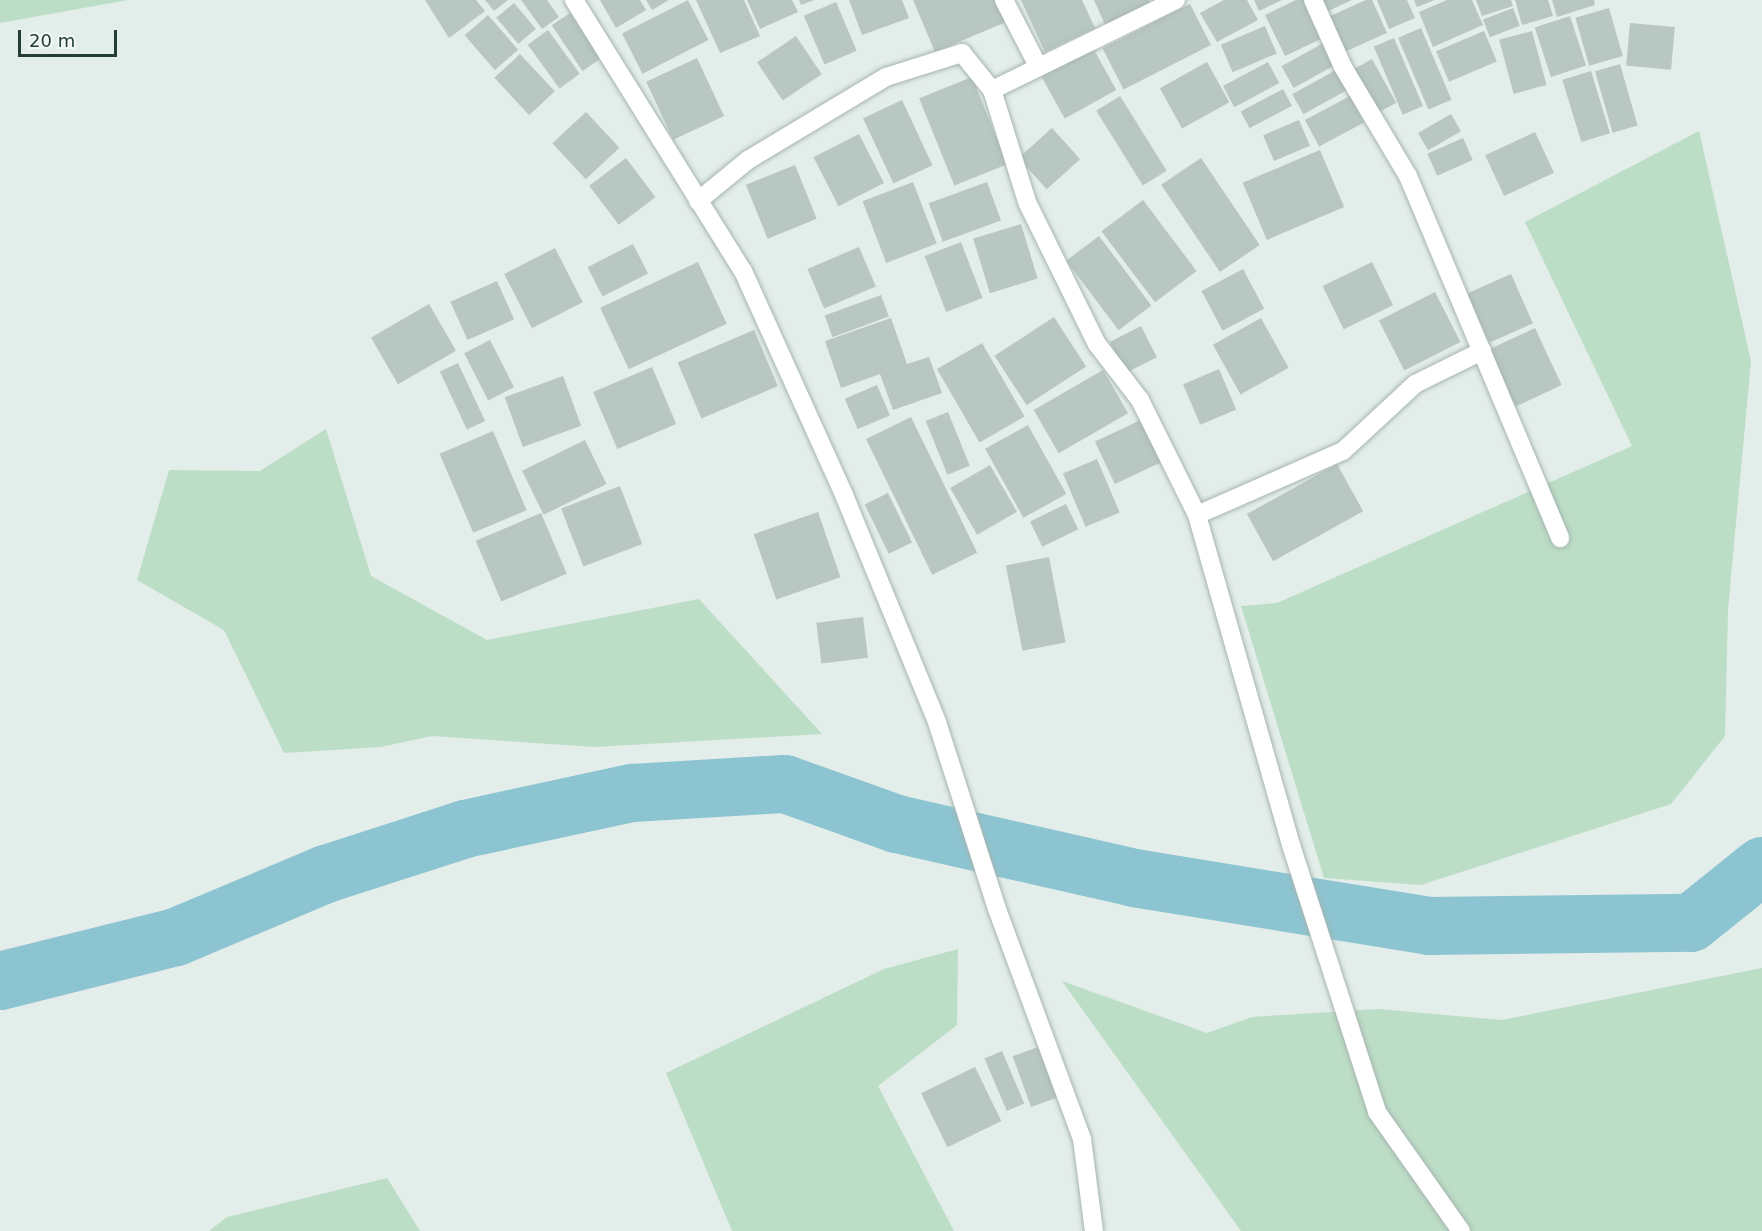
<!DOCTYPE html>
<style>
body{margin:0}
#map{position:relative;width:1762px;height:1231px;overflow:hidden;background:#e3ede9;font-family:"DejaVu Sans",sans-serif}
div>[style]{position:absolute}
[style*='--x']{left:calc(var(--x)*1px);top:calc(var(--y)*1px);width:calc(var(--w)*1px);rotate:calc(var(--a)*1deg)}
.green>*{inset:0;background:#bcddc6}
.river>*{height:58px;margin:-29px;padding:0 29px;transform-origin:29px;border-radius:29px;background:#8cc4d1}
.building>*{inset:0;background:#b8c7c2;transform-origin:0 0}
.roads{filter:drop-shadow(0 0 2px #a6b5b0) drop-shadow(0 0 2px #a6b5b0)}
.minor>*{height:18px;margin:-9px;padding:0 9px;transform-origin:9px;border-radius:9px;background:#fff}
span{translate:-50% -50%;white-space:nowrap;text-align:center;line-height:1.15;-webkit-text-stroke:5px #f3f9f6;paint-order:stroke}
.scale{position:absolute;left:18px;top:30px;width:99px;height:27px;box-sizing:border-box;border:3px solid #233e37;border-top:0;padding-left:8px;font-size:18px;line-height:21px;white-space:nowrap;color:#233e37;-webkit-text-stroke:4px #f3f9f6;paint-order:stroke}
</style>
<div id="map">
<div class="green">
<div style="clip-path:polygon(0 0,128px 0,0 23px)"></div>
<div style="clip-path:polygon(1699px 131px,1751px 361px,1728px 609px,1725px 736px,1671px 804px,1421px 885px,1324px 878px,1241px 606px,1277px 603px,1632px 446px,1525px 222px)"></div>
<div style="clip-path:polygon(326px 429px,371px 576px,487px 640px,699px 599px,822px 734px,595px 747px,432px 736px,381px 747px,284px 753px,224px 630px,137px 580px,169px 470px,260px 471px)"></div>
<div style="clip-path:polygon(958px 949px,957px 1025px,878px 1086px,954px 1231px,732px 1231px,666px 1073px,884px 969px)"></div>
<div style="clip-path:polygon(1762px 968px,1762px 1231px,1241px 1231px,1062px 981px,1207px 1033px,1252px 1017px,1379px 1009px,1502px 1020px)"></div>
<div style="clip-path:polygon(387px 1178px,420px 1231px,209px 1231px,227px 1217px)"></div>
</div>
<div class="river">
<div style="--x:0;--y:981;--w:181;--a:-14"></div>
<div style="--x:176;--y:937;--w:163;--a:-22.8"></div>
<div style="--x:326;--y:874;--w:146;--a:-17.9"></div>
<div style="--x:465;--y:829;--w:171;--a:-12.2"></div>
<div style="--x:632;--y:793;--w:153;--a:-3.4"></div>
<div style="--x:785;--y:784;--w:119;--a:19.7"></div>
<div style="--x:897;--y:824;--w:243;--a:12.8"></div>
<div style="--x:1134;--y:878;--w:299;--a:9.2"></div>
<div style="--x:1429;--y:926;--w:262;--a:-0.7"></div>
<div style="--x:1691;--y:923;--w:91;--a:-38.8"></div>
</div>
<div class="building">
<div style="clip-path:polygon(425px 0,476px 0,485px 11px,449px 38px)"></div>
<div style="clip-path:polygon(485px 0,508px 0,494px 11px)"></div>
<div style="clip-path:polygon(521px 0,547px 0,559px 17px,542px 29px)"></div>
<div style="clip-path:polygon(600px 0,640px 0,646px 10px,616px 28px)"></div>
<div style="clip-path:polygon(646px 0,669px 0,652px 10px)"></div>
<div style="left:688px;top:0;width:45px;height:74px;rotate:63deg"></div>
<div style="clip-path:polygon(696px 0,744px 0,760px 36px,720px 53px)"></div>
<div style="clip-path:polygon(747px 0,792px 0,798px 12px,760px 29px)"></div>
<div style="clip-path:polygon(799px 0,814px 0,801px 5px)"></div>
<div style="clip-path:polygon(849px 0,902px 0,909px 18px,862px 35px)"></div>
<div style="clip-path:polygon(913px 0,995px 0,1006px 22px,935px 52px)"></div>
<div style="clip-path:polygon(1021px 0,1082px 0,1095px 28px,1045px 52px)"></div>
<div style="clip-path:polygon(1094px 0,1149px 0,1152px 7px,1106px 27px)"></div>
<div style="clip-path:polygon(1224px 0,1247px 0,1258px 20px,1217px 42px,1200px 13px)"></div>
<div style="clip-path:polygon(1254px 0,1282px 0,1259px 11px)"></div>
<div style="clip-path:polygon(1296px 0,1307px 0,1325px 37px,1285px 56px,1265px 15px)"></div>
<div style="clip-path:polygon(1317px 0,1352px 0,1324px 13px)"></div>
<div style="clip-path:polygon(1366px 0,1372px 0,1387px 33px,1342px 53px,1326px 18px)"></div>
<div style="clip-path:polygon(1377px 0,1407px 0,1415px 18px,1389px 29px)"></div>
<div style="clip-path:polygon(1414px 0,1435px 0,1417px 7px)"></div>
<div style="clip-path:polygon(1447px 0,1472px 0,1483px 25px,1433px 47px,1419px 12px)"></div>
<div style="clip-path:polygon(1476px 0,1511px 0,1513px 6px,1482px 16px)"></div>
<div style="clip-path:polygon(1515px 0,1548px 0,1553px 16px,1522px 25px)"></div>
<div style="clip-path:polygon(1552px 0,1594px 0,1595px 5px,1557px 17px)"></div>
<div style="left:836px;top:2px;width:53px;height:35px;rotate:67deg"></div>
<div style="left:514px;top:3px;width:34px;height:23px;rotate:50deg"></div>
<div style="left:1190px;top:4px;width:46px;height:98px;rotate:63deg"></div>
<div style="left:1513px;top:8px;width:19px;height:32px;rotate:69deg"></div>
<div style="left:1609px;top:8px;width:50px;height:35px;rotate:74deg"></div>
<div style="left:570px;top:13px;width:55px;height:22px;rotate:56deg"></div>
<div style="left:488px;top:15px;width:46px;height:31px;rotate:49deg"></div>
<div style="left:1570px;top:16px;width:52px;height:37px;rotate:72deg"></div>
<div style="left:1630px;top:23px;width:45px;height:43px;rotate:5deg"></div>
<div style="left:1265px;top:26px;width:30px;height:48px;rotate:67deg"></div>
<div style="left:1421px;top:28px;width:78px;height:25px;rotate:67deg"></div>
<div style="left:548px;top:30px;width:54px;height:25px;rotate:54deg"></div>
<div style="left:1484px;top:31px;width:33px;height:52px;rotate:67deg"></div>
<div style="left:1532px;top:31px;width:56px;height:34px;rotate:75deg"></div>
<div style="left:796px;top:36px;width:46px;height:47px;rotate:56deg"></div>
<div style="left:1394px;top:38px;width:74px;height:22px;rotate:67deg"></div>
<div style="left:1327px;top:41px;width:25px;height:52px;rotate:61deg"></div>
<div style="left:1093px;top:48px;width:48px;height:59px;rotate:61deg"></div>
<div style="left:520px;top:54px;width:51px;height:35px;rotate:47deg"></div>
<div style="left:697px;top:58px;width:64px;height:56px;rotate:65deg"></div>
<div style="left:1372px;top:59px;width:50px;height:24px;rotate:61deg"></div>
<div style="left:1207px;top:62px;width:46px;height:54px;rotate:61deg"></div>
<div style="left:1268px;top:62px;width:24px;height:51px;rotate:62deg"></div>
<div style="left:1620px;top:64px;width:64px;height:26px;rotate:74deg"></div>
<div style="left:1336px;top:70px;width:23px;height:50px;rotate:61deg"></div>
<div style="left:1591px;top:71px;width:65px;height:30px;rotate:73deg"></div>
<div style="left:972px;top:77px;width:94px;height:57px;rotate:68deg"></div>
<div style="left:1283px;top:89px;width:19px;height:48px;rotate:62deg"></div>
<div style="left:1120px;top:96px;width:88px;height:28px;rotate:58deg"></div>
<div style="left:1350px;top:96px;width:30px;height:51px;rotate:62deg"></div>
<div style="left:902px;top:100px;width:72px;height:43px;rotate:65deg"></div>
<div style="left:586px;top:112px;width:49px;height:46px;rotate:47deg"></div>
<div style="left:1451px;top:114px;width:20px;height:38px;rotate:60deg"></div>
<div style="left:1299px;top:120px;width:28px;height:39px;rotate:67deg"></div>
<div style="left:1052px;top:128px;width:42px;height:45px;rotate:48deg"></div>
<div style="left:1535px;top:132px;width:45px;height:55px;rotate:65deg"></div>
<div style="left:859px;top:134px;width:55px;height:51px;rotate:63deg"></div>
<div style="left:1463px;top:138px;width:24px;height:39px;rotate:66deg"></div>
<div style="left:1320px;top:150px;width:62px;height:84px;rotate:67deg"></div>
<div style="left:626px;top:158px;width:49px;height:46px;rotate:53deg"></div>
<div style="left:1201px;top:158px;width:105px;height:48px;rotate:56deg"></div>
<div style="left:795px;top:165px;width:58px;height:53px;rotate:68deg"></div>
<div style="left:913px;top:182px;width:66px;height:54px;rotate:69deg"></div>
<div style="left:987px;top:182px;width:41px;height:62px;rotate:70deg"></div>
<div style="left:1143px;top:200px;width:89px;height:52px;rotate:53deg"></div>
<div style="left:1021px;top:224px;width:57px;height:50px;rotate:73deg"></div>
<div style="left:1099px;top:236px;width:87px;height:41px;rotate:53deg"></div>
<div style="left:961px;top:242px;width:60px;height:39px;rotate:69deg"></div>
<div style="left:633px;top:244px;width:33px;height:51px;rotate:63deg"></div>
<div style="left:859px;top:247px;width:43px;height:56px;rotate:67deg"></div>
<div style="left:555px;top:248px;width:61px;height:57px;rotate:63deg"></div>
<div style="left:698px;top:262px;width:68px;height:108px;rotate:65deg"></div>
<div style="left:1372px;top:262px;width:48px;height:55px;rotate:64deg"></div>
<div style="left:1243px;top:269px;width:45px;height:47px;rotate:62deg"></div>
<div style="left:1511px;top:274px;width:54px;height:48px;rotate:66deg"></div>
<div style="left:497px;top:281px;width:42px;height:51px;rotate:66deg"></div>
<div style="left:1435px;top:292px;width:56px;height:63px;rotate:63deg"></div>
<div style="left:881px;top:295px;width:23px;height:60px;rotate:70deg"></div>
<div style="left:429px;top:304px;width:54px;height:67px;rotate:60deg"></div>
<div style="left:1054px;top:317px;width:59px;height:71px;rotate:57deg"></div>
<div style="clip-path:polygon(891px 318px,907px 364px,929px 357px,942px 393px,893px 410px,880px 374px,841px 388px,825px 341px)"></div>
<div style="left:1261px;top:318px;width:57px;height:55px;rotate:61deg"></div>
<div style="left:1141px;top:326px;width:35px;height:35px;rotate:63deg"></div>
<div style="left:1535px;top:328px;width:63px;height:51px;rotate:65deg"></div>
<div style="left:754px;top:330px;width:61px;height:83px;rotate:67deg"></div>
<div style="left:490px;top:340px;width:53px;height:29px;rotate:63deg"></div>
<div style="left:982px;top:343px;width:85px;height:52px;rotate:60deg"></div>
<div style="left:458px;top:363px;width:64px;height:20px;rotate:65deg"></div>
<div style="left:652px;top:367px;width:62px;height:64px;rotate:67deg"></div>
<div style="left:1219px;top:369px;width:44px;height:39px;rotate:67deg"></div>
<div style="left:1103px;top:370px;width:50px;height:80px;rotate:60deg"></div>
<div style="left:563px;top:376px;width:53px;height:62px;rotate:70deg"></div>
<div style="left:877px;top:385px;width:33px;height:35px;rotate:67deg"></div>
<div style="left:948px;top:412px;width:58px;height:24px;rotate:68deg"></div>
<div style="left:911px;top:417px;width:151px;height:50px;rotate:64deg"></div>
<div style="left:1143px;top:419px;width:47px;height:53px;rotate:65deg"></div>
<div style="left:1028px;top:425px;width:79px;height:49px;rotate:61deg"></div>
<div style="left:493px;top:431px;width:86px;height:58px;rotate:67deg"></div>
<div style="left:585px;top:440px;width:49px;height:70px;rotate:64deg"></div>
<div style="left:1097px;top:459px;width:58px;height:37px;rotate:67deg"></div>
<div style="left:1337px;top:464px;width:54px;height:103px;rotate:61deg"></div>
<div style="left:990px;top:465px;width:54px;height:46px;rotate:60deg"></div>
<div style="left:620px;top:486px;width:62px;height:63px;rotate:69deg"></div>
<div style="left:888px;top:493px;width:55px;height:26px;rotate:64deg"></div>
<div style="left:1066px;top:504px;width:28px;height:40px;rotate:64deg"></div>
<div style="left:818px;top:512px;width:69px;height:68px;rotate:71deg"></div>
<div style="left:541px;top:513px;width:66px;height:71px;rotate:67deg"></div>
<div style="left:1049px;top:557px;width:87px;height:44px;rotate:79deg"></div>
<div style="left:863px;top:617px;width:41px;height:47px;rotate:83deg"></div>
<div style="left:1038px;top:1047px;width:54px;height:27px;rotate:70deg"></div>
<div style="left:1002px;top:1051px;width:57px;height:19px;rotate:67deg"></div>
<div style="left:975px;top:1067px;width:60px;height:60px;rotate:64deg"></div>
</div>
<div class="roads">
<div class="minor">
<div style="--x:574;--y:0;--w:319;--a:58.1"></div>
<div style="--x:743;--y:271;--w:246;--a:65.7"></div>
<div style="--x:844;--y:495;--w:245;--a:67.7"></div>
<div style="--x:937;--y:722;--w:196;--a:72.2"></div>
<div style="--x:997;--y:909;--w:245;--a:69.7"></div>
<div style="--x:1082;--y:1139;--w:93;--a:82.6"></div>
<div style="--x:1004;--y:0;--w:74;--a:62.7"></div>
<div style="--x:1313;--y:0;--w:73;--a:65.9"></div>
<div style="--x:1343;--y:67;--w:127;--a:59.2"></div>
<div style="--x:1408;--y:176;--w:393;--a:67.2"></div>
<div style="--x:992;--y:90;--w:117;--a:72.6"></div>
<div style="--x:1027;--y:202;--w:158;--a:63.8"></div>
<div style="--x:1097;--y:344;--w:71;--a:52.5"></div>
<div style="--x:1140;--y:400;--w:128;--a:63.6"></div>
<div style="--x:1197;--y:515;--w:343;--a:74.1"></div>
<div style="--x:1291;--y:845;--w:281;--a:72.1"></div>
<div style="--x:1377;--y:1112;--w:146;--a:54.8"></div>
<div style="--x:698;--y:201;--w:65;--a:-39.4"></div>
<div style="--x:748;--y:160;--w:161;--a:-31"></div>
<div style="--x:886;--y:77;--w:80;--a:-17.5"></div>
<div style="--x:962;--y:53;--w:48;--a:51"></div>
<div style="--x:992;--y:90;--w:205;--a:-26.1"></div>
<div style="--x:1197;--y:515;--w:159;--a:-23.7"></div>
<div style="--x:1343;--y:451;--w:98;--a:-42.9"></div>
<div style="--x:1415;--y:384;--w:75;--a:-26.2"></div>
</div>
</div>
<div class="scale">20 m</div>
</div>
